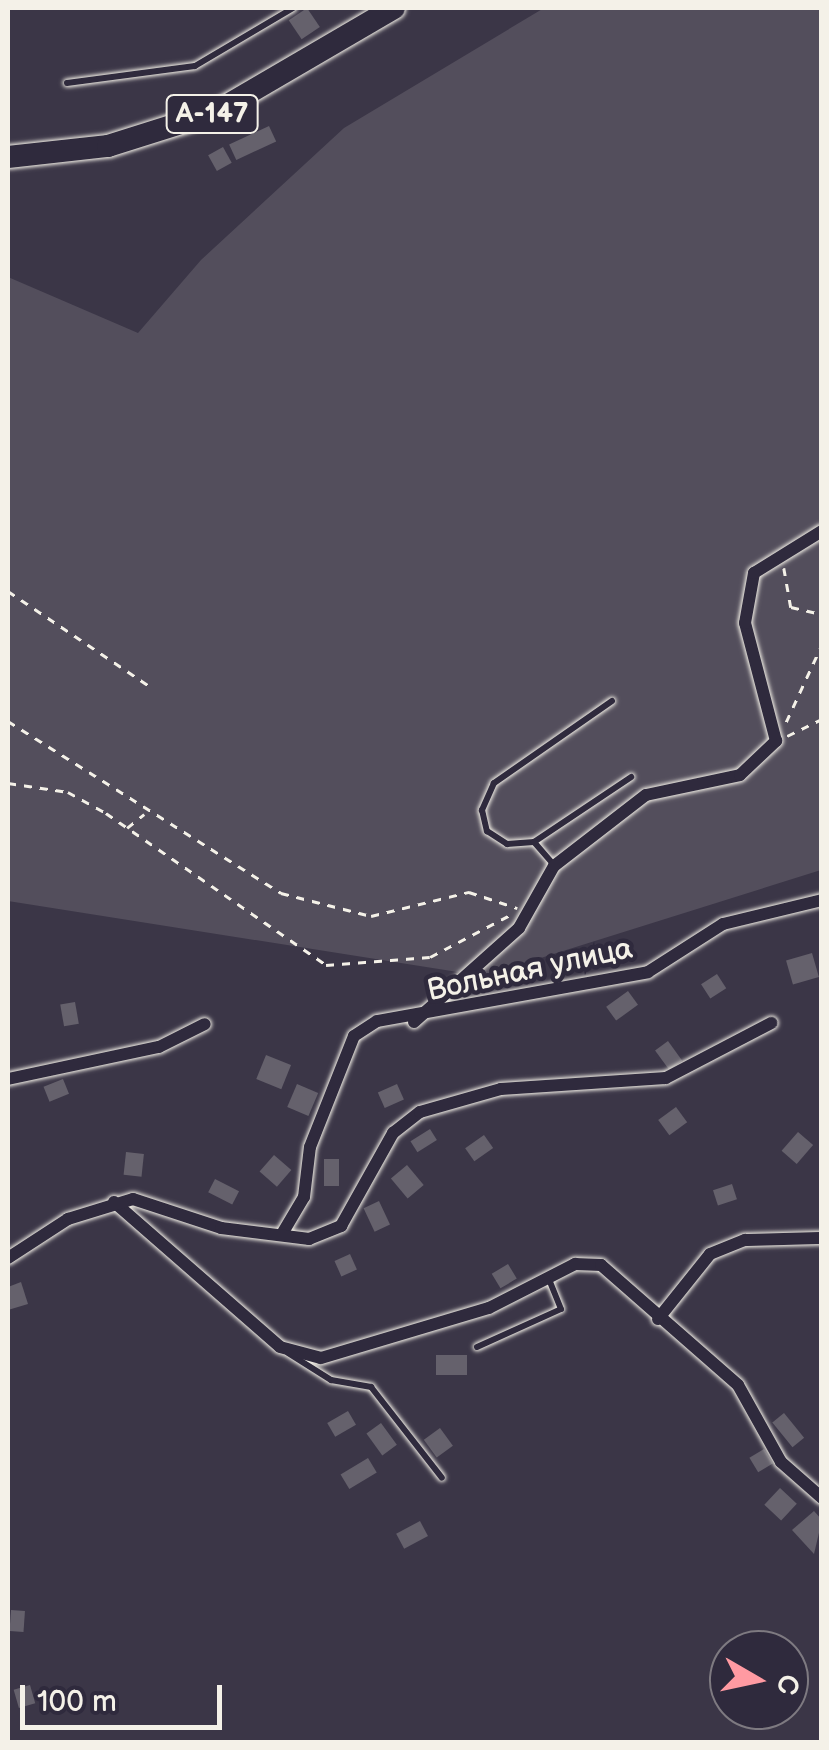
<!DOCTYPE html>
<meta charset="utf-8">
<style>
body{margin:0}
#map{position:relative;width:829px;height:1750px;overflow:hidden;background:#3b3647;font-family:"Balsamiq Sans",sans-serif}
div>[style]{position:absolute}
[style*='--x']{left:calc(var(--x)*1px);top:calc(var(--y)*1px);width:calc(var(--w)*1px);rotate:calc(var(--a)*1deg)}
.green>*{inset:0;background:#534e5c}
.building>*{inset:0;background:#65616c;transform-origin:0 0}
.path>*{height:2.5px;margin-top:-1.25px;transform-origin:0;background:repeating-linear-gradient(90deg,#f4f1e8 0 8px,transparent 0 16px)}
.roads{filter:drop-shadow(0 0 2px #f4f1e8) drop-shadow(0 0 2px #f4f1e8)}
.lane>*{height:6px;margin:-3px;padding:0 3px;transform-origin:3px;border-radius:3px;background:#2f2a3d}
.street>*{height:12px;margin:-6px;padding:0 6px;transform-origin:6px;border-radius:6px;background:#2f2a3d}
.highway>*{height:22px;margin:-11px;padding:0 11px;transform-origin:11px;border-radius:11px;background:#2f2a3d}
span{translate:-50% -50%;white-space:nowrap;text-align:center;line-height:1.15;-webkit-text-stroke:9px #2f2a3d;paint-order:stroke}
.shield-label span{padding:2px 8px;background:#2f2a3d;border:2px solid;border-radius:8px;-webkit-text-stroke-width:0}
.shield-label{font-size:28px;color:#f4f1e8;font-weight:700}
.street-label{font-size:30px;color:#f4f1e8}
.frame{position:absolute;inset:0;border:10px solid #f4f1e8;pointer-events:none}
.north{position:absolute;left:709px;top:1630px;width:100px;height:100px;box-sizing:border-box;background:#2f2a3d;border:2px solid #7e7a81;border-radius:50%;rotate:99deg;font-size:28px;font-weight:700;line-height:40px;text-align:center;color:#f4f1e8}
.north::after{content:'';display:block;margin:auto;width:35px;height:45px;background:#ff9aa2;clip-path:polygon(50% 0,100% 100%,50% 72%,0 100%)}
.scale{position:absolute;left:20px;top:1685px;width:202px;height:45px;box-sizing:border-box;border:5px solid #f4f1e8;border-top:0;padding-left:12px;font-size:30px;line-height:35px;white-space:nowrap;color:#f4f1e8;-webkit-text-stroke:8px #2f2a3d;paint-order:stroke}
</style>
<div id="map">
<div class="green">
<div style="clip-path:polygon(544px 8px,821px 8px,821px 870px,483px 976px,8px 901px,8px 277px,138px 333px,201px 260px,344px 128px)"></div>
</div>
<div class="building">
<div style="left:307px;top:8px;width:23px;height:22px;rotate:56deg"></div>
<div style="left:269px;top:126px;width:17px;height:44px;rotate:65deg"></div>
<div style="left:223px;top:147px;width:18px;height:17px;rotate:61deg"></div>
<div style="left:812px;top:953px;width:25px;height:27px;rotate:74deg"></div>
<div style="left:717px;top:974px;width:17px;height:19px;rotate:57deg"></div>
<div style="left:628px;top:991px;width:17px;height:27px;rotate:54deg"></div>
<div style="left:75px;top:1002px;width:22px;height:15px;rotate:80deg"></div>
<div style="left:668px;top:1041px;width:24px;height:16px;rotate:54deg"></div>
<div style="left:266px;top:1055px;width:27px;height:26px;rotate:22deg"></div>
<div style="left:63px;top:1079px;width:16px;height:21px;rotate:68deg"></div>
<div style="left:297px;top:1084px;width:23px;height:25px;rotate:23deg"></div>
<div style="left:397px;top:1084px;width:17px;height:21px;rotate:66deg"></div>
<div style="left:676px;top:1107px;width:19px;height:22px;rotate:54deg"></div>
<div style="left:430px;top:1129px;width:13px;height:23px;rotate:58deg"></div>
<div style="left:798px;top:1132px;width:20px;height:25px;rotate:41deg"></div>
<div style="left:484px;top:1135px;width:16px;height:23px;rotate:55deg"></div>
<div style="left:126px;top:1152px;width:18px;height:23px;rotate:6deg"></div>
<div style="left:274px;top:1155px;width:23px;height:22px;rotate:41deg"></div>
<div style="left:324px;top:1159px;width:15px;height:27px"></div>
<div style="left:407px;top:1165px;width:26px;height:21px;rotate:50deg"></div>
<div style="left:215px;top:1179px;width:27px;height:15px;rotate:27deg"></div>
<div style="left:732px;top:1184px;width:16px;height:20px;rotate:72deg"></div>
<div style="left:379px;top:1201px;width:26px;height:17px;rotate:65deg"></div>
<div style="left:350px;top:1254px;width:17px;height:17px;rotate:66deg"></div>
<div style="left:508px;top:1264px;width:17px;height:19px;rotate:59deg"></div>
<div style="clip-path:polygon(21px 1282px,28px 1304px,8px 1310px,8px 1287px)"></div>
<div style="left:436px;top:1355px;width:31px;height:20px"></div>
<div style="left:348px;top:1411px;width:16px;height:24px;rotate:60deg"></div>
<div style="left:784px;top:1413px;width:32px;height:15px;rotate:51deg"></div>
<div style="left:381px;top:1423px;width:27px;height:18px;rotate:54deg"></div>
<div style="left:440px;top:1428px;width:22px;height:20px;rotate:54deg"></div>
<div style="left:764px;top:1449px;width:17px;height:17px;rotate:59deg"></div>
<div style="left:368px;top:1458px;width:17px;height:32px;rotate:59deg"></div>
<div style="left:780px;top:1488px;width:23px;height:23px;rotate:43deg"></div>
<div style="clip-path:polygon(814px 1511px,822px 1520px,814px 1554px,792px 1530px)"></div>
<div style="left:420px;top:1521px;width:17px;height:27px;rotate:62deg"></div>
<div style="left:11px;top:1610px;width:14px;height:21px;rotate:4deg"></div>
<div style="left:30px;top:1685px;width:19px;height:17px;rotate:74deg"></div>
</div>
<div class="path">
<div style="--x:784;--y:568;--w:40;--a:80"></div>
<div style="--x:791;--y:607;--w:32;--a:13"></div>
<div style="--x:8;--y:591;--w:169;--a:33.9"></div>
<div style="--x:8;--y:721;--w:323;--a:32.2"></div>
<div style="--x:281;--y:893;--w:93;--a:14.3"></div>
<div style="--x:371;--y:916;--w:101;--a:-13.8"></div>
<div style="--x:469;--y:892;--w:51;--a:18.4"></div>
<div style="--x:786;--y:722;--w:86;--a:-65.2"></div>
<div style="--x:787;--y:736;--w:39;--a:-26"></div>
<div style="--x:8;--y:783;--w:61;--a:8.5"></div>
<div style="--x:68;--y:792;--w:43;--a:28.9"></div>
<div style="--x:106;--y:813;--w:267;--a:34.6"></div>
<div style="--x:326;--y:965;--w:104;--a:-4.4"></div>
<div style="--x:430;--y:957;--w:90;--a:-27.7"></div>
<div style="--x:127;--y:828;--w:22;--a:-39"></div>
</div>
<div class="roads">
<div class="lane">
<div style="--x:67;--y:83;--w:129;--a:-7.6"></div>
<div style="--x:195;--y:66;--w:114;--a:-30.6"></div>
<div style="--x:612;--y:701;--w:144;--a:145.2"></div>
<div style="--x:494;--y:783;--w:30;--a:114"></div>
<div style="--x:482;--y:810;--w:22;--a:77"></div>
<div style="--x:487;--y:831;--w:24;--a:33"></div>
<div style="--x:507;--y:844;--w:27;--a:-4"></div>
<div style="--x:534;--y:842;--w:117;--a:-33.8"></div>
<div style="--x:534;--y:842;--w:30;--a:49"></div>
<div style="--x:477;--y:1347;--w:92;--a:-24.3"></div>
<div style="--x:561;--y:1309;--w:32;--a:-112"></div>
<div style="--x:288;--y:1353;--w:51;--a:32.1"></div>
<div style="--x:331;--y:1380;--w:41;--a:9.9"></div>
<div style="--x:371;--y:1387;--w:115;--a:52"></div>
</div>
<div class="street">
<div style="--x:414;--y:1022;--w:141;--a:-41.8"></div>
<div style="--x:519;--y:928;--w:71;--a:-60.6"></div>
<div style="--x:554;--y:866;--w:116;--a:-37.7"></div>
<div style="--x:646;--y:795;--w:96;--a:-12"></div>
<div style="--x:740;--y:775;--w:50;--a:-43.4"></div>
<div style="--x:776;--y:741;--w:122;--a:-104.7"></div>
<div style="--x:745;--y:623;--w:51;--a:-79.8"></div>
<div style="--x:754;--y:573;--w:80;--a:-31.7"></div>
<div style="--x:8;--y:1079;--w:154;--a:-12"></div>
<div style="--x:159;--y:1047;--w:51;--a:-26.6"></div>
<div style="--x:114;--y:1202;--w:220;--a:41.1"></div>
<div style="--x:280;--y:1347;--w:42;--a:15"></div>
<div style="--x:321;--y:1358;--w:175;--a:-16.6"></div>
<div style="--x:489;--y:1308;--w:97;--a:-27.1"></div>
<div style="--x:575;--y:1264;--w:26;--a:2"></div>
<div style="--x:601;--y:1265;--w:182;--a:41.2"></div>
<div style="--x:738;--y:1385;--w:88;--a:60.8"></div>
<div style="--x:781;--y:1462;--w:55;--a:41.3"></div>
<div style="--x:282;--y:1234;--w:43;--a:-59.3"></div>
<div style="--x:304;--y:1197;--w:50;--a:-83.2"></div>
<div style="--x:310;--y:1147;--w:119;--a:-68.4"></div>
<div style="--x:354;--y:1036;--w:27;--a:-33"></div>
<div style="--x:377;--y:1021;--w:275;--a:-10.2"></div>
<div style="--x:648;--y:972;--w:89;--a:-32.6"></div>
<div style="--x:723;--y:924;--w:102;--a:-13.6"></div>
<div style="--x:8;--y:1258;--w:72;--a:-33"></div>
<div style="--x:68;--y:1219;--w:68;--a:-17.1"></div>
<div style="--x:133;--y:1199;--w:93;--a:18.2"></div>
<div style="--x:221;--y:1228;--w:89;--a:7.1"></div>
<div style="--x:309;--y:1239;--w:35;--a:-22"></div>
<div style="--x:341;--y:1226;--w:107;--a:-60.8"></div>
<div style="--x:393;--y:1133;--w:34;--a:-38"></div>
<div style="--x:420;--y:1112;--w:84;--a:-15.9"></div>
<div style="--x:501;--y:1089;--w:165;--a:-3.8"></div>
<div style="--x:666;--y:1078;--w:119;--a:-27.6"></div>
<div style="--x:658;--y:1319;--w:83;--a:-51.3"></div>
<div style="--x:710;--y:1254;--w:38;--a:-22"></div>
<div style="--x:745;--y:1240;--w:77;--a:-1.5"></div>
</div>
<div class="highway">
<div style="--x:8;--y:157;--w:101;--a:-6.3"></div>
<div style="--x:108;--y:146;--w:113;--a:-17.5"></div>
<div style="--x:216;--y:112;--w:206;--a:-30.3"></div>
</div>
</div>
<div class="shield-label">
<span style="left:212px;top:114px">А-147</span>
</div>
<div class="street-label">
<span style="left:530px;top:970px;rotate:-12deg">Вольная улица</span>
</div>
<div class="frame"></div>
<div class="north">С</div>
<div class="scale">100 m</div>
</div>
